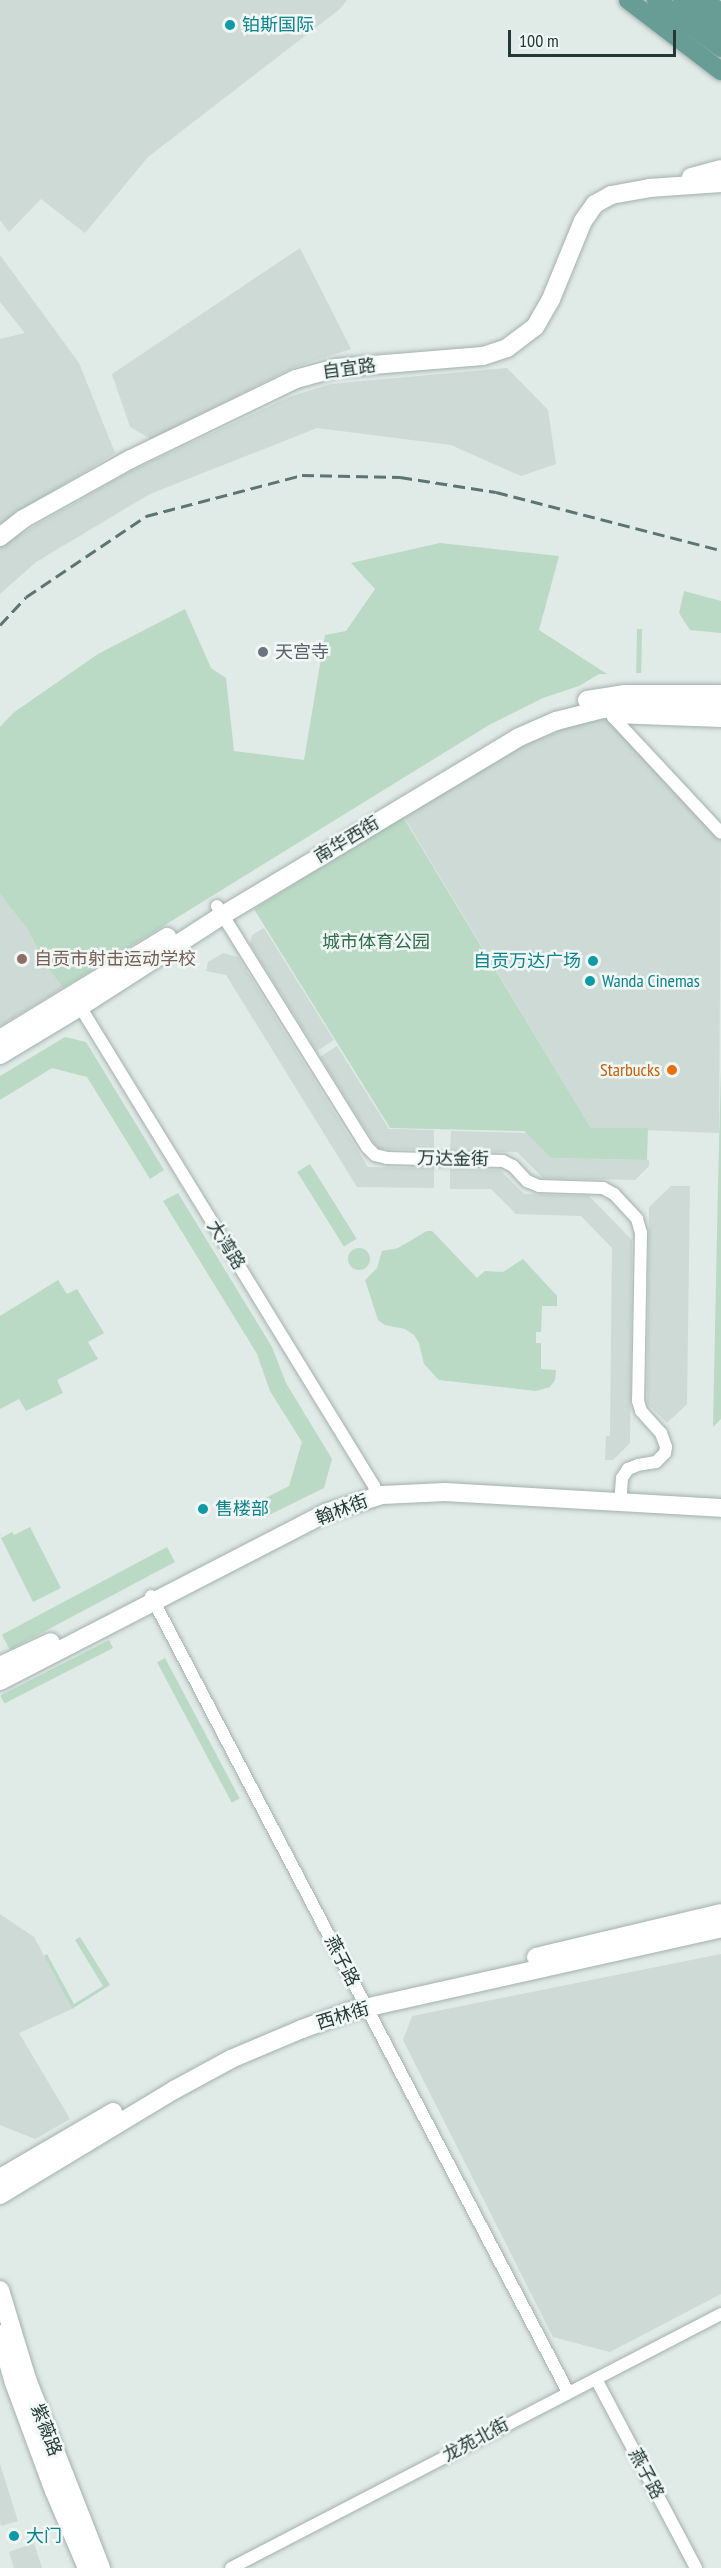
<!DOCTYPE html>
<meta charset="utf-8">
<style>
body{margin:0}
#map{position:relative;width:721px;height:2568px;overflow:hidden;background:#e0eae7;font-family:"PT Sans Narrow","Noto Sans SC",sans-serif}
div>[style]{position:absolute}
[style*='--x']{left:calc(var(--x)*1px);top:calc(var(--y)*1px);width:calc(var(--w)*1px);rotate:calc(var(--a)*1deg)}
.built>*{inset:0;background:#cedad6}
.green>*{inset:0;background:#badac6;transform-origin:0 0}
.round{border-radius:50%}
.roads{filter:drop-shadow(0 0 2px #a3b1ae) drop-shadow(0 0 2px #a3b1ae)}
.street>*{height:12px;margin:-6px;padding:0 6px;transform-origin:6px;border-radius:6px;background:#fff}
.secondary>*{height:18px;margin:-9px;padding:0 9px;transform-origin:9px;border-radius:9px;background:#fff}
.primary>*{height:18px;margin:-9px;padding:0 9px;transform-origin:9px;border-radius:9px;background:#679d95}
.rail>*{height:3px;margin-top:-1.5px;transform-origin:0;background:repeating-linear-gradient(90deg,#5c7571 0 12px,transparent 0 18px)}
.dots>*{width:16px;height:16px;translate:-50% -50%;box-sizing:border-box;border:3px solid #f0f7f4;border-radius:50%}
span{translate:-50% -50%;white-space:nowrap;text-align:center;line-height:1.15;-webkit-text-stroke:5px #f0f7f4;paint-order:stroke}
.culture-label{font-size:18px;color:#0d838f}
.left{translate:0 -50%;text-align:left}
.right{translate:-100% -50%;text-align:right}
.street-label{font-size:18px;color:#223935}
.worship-label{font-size:18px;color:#5b616d}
.park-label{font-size:18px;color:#2f6d4e}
.education-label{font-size:18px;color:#785e54}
.food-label{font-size:18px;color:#c56008}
.scale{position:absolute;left:508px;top:30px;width:168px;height:27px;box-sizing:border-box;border:3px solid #223935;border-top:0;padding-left:8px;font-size:18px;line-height:21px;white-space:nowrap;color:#223935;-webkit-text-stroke:4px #f0f7f4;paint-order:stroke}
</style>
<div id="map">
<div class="built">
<div style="clip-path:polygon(0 0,347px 0,340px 9px,148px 157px,85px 233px,41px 199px,9px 232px,0 220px)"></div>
<div style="clip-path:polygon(300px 248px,351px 349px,292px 368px,151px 439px,130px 427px,112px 374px)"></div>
<div style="clip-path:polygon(0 255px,79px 363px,115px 453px,0 524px,0 339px,25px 333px,0 302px)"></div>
<div style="clip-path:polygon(507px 368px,548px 410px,556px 464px,521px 476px,451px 445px,317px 428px,150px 494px,36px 562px,0 594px,0 548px,3px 544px,131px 471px,289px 397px,331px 384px)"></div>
<div style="clip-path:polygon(613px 717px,721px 833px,719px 1133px,591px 1128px,404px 817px,523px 746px,573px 725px)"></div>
<div style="clip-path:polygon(0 894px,28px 930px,46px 965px,63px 988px,0 1026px)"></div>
<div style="clip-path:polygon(264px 928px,334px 1040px,317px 1051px,250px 944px,252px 935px)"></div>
<div style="clip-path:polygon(223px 953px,238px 957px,368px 1167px,434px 1168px,434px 1188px,357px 1187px,226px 975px,206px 971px,208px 962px)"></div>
<div style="clip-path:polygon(337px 1046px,389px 1129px,434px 1130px,434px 1150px,378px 1149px,320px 1057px)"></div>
<div style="clip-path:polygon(451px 1131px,526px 1133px,551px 1158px,649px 1160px,649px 1166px,635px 1180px,543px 1178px,517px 1152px,450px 1151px)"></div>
<div style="clip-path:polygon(450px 1169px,500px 1170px,524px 1194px,589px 1196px,632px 1240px,630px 1443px,613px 1460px,605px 1460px,606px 1436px,610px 1436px,612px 1248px,581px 1216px,516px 1214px,491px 1189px,450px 1189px)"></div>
<div style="clip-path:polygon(671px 1186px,690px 1186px,687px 1404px,667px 1423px,647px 1403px,649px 1207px)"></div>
<div style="clip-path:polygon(0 1914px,34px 1937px,72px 2009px,19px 2033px,70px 2119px,35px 2139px,0 2125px)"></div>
<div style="clip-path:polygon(721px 1954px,721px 2294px,610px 2352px,553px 2337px,403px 2040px,412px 2016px)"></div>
<div style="clip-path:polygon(0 2464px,18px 2521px,1px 2526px,0 2522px)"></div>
<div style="clip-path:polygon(34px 2543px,42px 2568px,14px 2568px,9px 2552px)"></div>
</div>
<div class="green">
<div style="clip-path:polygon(440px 543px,559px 556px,539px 630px,607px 674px,599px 674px,579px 686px,543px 698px,489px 725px,63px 988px,46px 965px,28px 930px,0 894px,0 727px,13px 713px,98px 654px,185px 609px,211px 668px,226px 678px,234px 751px,304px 760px,325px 635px,346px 631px,375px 589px,351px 563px)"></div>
<div style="clip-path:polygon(684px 591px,721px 601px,721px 633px,690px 630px,679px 613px)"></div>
<div style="left:642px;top:629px;width:44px;height:5px;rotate:91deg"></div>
<div style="clip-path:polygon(403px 817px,591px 1128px,648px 1128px,647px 1160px,551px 1158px,524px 1131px,390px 1128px,254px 909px)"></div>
<div style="clip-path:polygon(65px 1037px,86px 1042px,164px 1170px,150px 1179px,87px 1077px,52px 1068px,0 1100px,0 1076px)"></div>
<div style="clip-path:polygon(721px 1070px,721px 1419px,713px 1427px,718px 1185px)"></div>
<div style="left:310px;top:1164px;width:88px;height:15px;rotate:58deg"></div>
<div style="clip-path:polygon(178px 1193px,272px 1347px,286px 1383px,332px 1459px,324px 1488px,263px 1518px,256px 1503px,289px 1486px,302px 1442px,270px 1391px,257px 1354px,163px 1201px)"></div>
<div style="clip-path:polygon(427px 1231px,432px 1231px,477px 1278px,485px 1271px,503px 1272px,523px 1259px,557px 1296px,557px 1306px,542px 1306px,541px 1332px,536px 1332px,536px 1343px,541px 1343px,541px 1369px,556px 1370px,555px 1380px,550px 1387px,536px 1391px,439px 1380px,424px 1364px,419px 1343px,414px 1335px,405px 1329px,385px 1325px,378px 1320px,365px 1280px,377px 1268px,382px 1251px,398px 1248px)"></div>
<div class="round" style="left:348px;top:1248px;width:22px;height:22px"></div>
<div style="clip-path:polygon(58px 1280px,67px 1294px,77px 1289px,104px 1333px,88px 1342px,98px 1359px,57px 1380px,63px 1393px,26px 1411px,19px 1399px,0 1409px,0 1316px)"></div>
<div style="clip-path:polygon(30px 1527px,61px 1588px,33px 1602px,1px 1538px,12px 1532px,14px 1535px)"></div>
<div style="left:167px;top:1547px;width:17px;height:187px;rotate:62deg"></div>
<div style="left:109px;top:1640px;width:9px;height:122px;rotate:63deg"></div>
<div style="left:165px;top:1658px;width:159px;height:9px;rotate:62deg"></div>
<div style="clip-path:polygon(80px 1937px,110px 1985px,72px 2009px,44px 1956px,47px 1954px,74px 2004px,103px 1986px,75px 1940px)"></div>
</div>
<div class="roads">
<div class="street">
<div style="--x:721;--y:721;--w:108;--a:-177.9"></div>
<div style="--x:613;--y:717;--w:158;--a:47"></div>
<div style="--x:217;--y:906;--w:284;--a:58.1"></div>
<div style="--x:367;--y:1147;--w:11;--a:45"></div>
<div style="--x:375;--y:1155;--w:12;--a:14"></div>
<div style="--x:387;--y:1158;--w:116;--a:1.5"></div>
<div style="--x:503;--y:1161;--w:11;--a:27"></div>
<div style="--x:513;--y:1166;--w:21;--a:47"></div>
<div style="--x:527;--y:1181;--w:13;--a:23"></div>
<div style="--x:539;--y:1186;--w:64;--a:1.8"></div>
<div style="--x:603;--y:1188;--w:13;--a:29"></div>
<div style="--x:614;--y:1194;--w:34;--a:47"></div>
<div style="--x:637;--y:1219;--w:15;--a:74"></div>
<div style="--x:641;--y:1233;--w:168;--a:91"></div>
<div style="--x:638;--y:1401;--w:10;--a:73"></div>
<div style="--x:641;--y:1411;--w:30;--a:48"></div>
<div style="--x:661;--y:1433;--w:15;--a:70"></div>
<div style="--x:666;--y:1447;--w:6;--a:99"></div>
<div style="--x:665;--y:1453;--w:13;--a:135"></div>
<div style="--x:656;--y:1462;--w:18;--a:171"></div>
<div style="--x:638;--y:1465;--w:11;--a:158"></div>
<div style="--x:628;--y:1469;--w:11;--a:124"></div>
<div style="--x:622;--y:1478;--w:15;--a:94"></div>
<div style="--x:76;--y:1000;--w:570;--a:58.48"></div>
<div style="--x:374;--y:1486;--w:11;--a:80"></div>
<div style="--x:151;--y:1596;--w:899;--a:62.35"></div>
<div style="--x:596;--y:2379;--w:214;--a:62.1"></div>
<div style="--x:231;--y:2568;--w:552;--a:-27.4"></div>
</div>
<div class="secondary">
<div style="--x:691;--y:177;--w:31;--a:-15"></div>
<div style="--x:0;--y:537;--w:29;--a:-38"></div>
<div style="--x:23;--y:519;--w:124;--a:-29.1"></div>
<div style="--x:131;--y:459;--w:183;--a:-25.9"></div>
<div style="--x:296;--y:379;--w:41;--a:-15.4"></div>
<div style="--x:336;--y:368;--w:147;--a:-4.7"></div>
<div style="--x:483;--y:356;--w:25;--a:-18"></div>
<div style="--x:507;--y:348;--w:35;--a:-37"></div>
<div style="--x:535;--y:327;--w:32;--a:-60"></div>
<div style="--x:551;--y:299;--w:84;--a:-67.7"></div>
<div style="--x:583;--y:221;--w:21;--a:-55"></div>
<div style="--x:595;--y:204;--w:18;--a:-29"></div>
<div style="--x:611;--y:195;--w:39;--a:-10"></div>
<div style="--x:649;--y:188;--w:72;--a:-4"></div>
<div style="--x:587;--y:700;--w:37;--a:-9"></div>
<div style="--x:624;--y:694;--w:97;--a:0"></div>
<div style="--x:0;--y:1039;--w:196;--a:-31.4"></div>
<div style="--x:0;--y:1055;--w:93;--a:-31"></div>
<div style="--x:80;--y:1007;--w:170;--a:-32.8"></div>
<div style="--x:223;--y:915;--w:343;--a:-31"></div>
<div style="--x:517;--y:738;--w:43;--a:-23.6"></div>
<div style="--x:556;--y:721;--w:49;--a:-14.3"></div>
<div style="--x:603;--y:709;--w:34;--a:-5"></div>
<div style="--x:637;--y:706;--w:84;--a:1.4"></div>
<div style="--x:0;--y:1666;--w:56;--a:-25.2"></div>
<div style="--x:0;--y:1681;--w:366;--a:-27.3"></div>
<div style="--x:325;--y:1513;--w:60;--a:-17.5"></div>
<div style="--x:382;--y:1495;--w:63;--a:-2.7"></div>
<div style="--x:445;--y:1492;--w:276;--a:3.3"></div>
<div style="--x:536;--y:1957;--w:190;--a:-13.4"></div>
<div style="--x:0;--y:2178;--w:131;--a:-30.3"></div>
<div style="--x:0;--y:2195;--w:203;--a:-31.1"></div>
<div style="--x:174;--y:2090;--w:65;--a:-28.5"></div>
<div style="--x:231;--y:2059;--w:77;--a:-22.9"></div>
<div style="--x:302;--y:2029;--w:52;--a:-20.2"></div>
<div style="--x:351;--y:2011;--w:379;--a:-12.6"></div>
<div style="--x:0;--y:2290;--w:93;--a:73.1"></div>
<div style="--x:27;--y:2379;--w:203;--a:68.6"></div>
<div style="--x:0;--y:2334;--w:51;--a:74.1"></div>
<div style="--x:14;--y:2383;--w:115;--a:69.7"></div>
<div style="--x:54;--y:2491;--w:84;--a:66.8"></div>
</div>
<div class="primary">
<div style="--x:628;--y:0;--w:117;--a:37.4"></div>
<div style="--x:656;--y:0;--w:81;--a:36.4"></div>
<div style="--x:682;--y:0;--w:49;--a:36.6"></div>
<div style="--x:704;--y:0;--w:21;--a:37"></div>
</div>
</div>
<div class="rail">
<div style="--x:0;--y:625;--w:38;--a:-47"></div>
<div style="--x:26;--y:597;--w:145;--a:-34"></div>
<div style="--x:146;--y:516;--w:161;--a:-14.7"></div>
<div style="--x:302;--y:475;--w:98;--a:1.2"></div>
<div style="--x:400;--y:477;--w:97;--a:8.9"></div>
<div style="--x:496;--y:492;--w:232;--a:14.5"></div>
</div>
<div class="dots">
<div style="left:230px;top:25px;background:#0f9aa8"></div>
<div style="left:263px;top:652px;background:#6b7280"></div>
<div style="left:22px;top:959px;background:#8d6e63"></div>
<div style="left:593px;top:961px;background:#0f9aa8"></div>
<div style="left:590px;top:981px;background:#0f9aa8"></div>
<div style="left:672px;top:1070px;background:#e8710a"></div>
<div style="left:203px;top:1509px;background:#0f9aa8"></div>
<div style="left:14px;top:2536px;background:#0f9aa8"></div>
</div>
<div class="culture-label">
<span class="left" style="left:242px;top:25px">铂斯国际</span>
<span class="right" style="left:581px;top:961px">自贡万达广场</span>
<span class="left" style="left:602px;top:981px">Wanda Cinemas</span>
<span class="left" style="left:215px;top:1509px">售楼部</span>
<span class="left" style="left:26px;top:2536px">大门</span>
</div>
<div class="street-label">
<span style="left:349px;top:369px;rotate:-8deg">自宜路</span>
<span style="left:347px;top:840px;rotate:-31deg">南华西街</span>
<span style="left:453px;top:1159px;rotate:1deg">万达金街</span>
<span style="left:226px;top:1245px;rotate:58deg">大湾路</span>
<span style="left:342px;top:1510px;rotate:-21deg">翰林街</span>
<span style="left:342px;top:1961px;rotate:63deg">燕子路</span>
<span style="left:343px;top:2016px;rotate:-17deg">西林街</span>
<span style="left:46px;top:2430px;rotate:69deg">紫薇路</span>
<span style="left:476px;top:2440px;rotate:-28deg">龙苑北街</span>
<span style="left:646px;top:2474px;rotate:62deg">燕子路</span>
</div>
<div class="worship-label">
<span class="left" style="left:275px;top:652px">天宫寺</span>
</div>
<div class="park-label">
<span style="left:376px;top:942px">城市体育公园</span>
</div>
<div class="education-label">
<span class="left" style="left:34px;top:959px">自贡市射击运动学校</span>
</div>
<div class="food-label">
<span class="right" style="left:660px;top:1070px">Starbucks</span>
</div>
<div class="scale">100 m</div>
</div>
